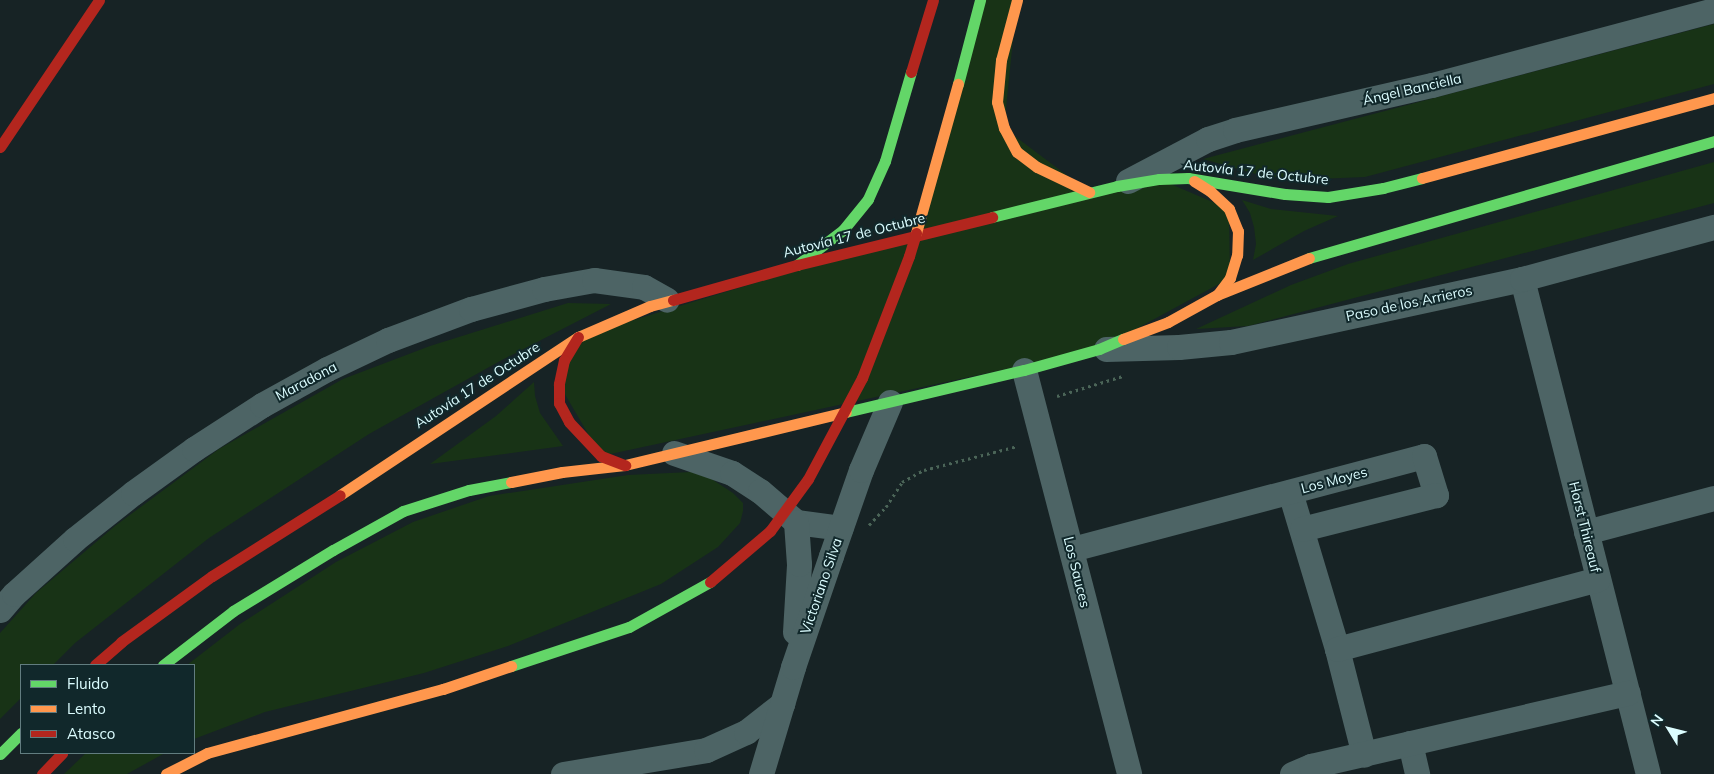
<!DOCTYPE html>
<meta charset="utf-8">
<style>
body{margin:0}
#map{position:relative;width:1714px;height:774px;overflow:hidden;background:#172325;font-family:Mulish,sans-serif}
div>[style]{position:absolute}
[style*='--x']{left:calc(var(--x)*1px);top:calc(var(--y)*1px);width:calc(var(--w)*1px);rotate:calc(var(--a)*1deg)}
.green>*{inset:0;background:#183316}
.path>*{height:3px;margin-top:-1.5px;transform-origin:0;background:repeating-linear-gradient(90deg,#4b6558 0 2.5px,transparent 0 6.5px)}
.street>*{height:25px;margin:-12.5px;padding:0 12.5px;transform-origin:12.5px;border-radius:12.5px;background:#4d6465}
.fast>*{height:11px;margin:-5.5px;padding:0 5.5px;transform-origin:5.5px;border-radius:5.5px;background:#63d668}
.slow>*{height:11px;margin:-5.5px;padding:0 5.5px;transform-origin:5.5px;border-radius:5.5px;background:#ff974d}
.jam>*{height:11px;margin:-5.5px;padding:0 5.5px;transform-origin:5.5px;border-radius:5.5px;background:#b3261e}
.slow-bridge>*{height:11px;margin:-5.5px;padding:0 5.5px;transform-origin:5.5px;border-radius:5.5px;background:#ff974d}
.jam-bridge>*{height:11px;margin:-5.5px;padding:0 5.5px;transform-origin:5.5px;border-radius:5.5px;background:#b3261e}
span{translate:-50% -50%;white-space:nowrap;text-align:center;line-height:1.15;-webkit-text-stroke:4px #11282b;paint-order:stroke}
.street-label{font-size:14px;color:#dcfdff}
.legend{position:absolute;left:20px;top:664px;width:175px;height:90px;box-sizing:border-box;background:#11282b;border:1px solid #627d80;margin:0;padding:6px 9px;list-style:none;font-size:15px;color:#dcfdff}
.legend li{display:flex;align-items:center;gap:10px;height:25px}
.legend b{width:25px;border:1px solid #627d80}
.north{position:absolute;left:1644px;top:704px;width:50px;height:50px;-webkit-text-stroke:4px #11282b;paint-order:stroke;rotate:306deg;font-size:14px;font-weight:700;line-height:20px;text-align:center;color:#dcfdff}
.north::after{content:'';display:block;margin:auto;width:18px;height:22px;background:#dcfdff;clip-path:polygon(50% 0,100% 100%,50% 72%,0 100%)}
</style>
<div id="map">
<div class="green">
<div style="clip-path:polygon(978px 0,1017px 0,1004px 128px,1089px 192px,1159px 179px,1229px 209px,1230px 278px,1099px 349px,601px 456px,559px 384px,578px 337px,915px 234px)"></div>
<div style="clip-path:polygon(1714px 24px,1714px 84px,1365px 177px,1294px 180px,1256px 174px,1203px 159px)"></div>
<div style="clip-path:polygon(1714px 162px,1714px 203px,1248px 326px,1196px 329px,1291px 285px,1348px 264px)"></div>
<div style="clip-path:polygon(1242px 200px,1271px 209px,1338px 216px,1304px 231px,1253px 260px,1256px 244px,1254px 227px,1250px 213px)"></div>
<div style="clip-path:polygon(568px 303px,611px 304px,500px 361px,369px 434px,209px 538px,75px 643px,53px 665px,21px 665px,21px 698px,0 719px,0 633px,36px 593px,115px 526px,219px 449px,343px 379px,430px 346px)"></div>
<div style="clip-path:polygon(534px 382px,535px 396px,540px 413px,563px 446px,430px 464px,496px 416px)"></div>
<div style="clip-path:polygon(691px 472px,710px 478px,733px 493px,743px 503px,743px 511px,740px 523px,718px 547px,661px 584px,508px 646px,424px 673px,265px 712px,194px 739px,194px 665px,187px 665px,240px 624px,336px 562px,413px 522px,489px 496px,628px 475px)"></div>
<div style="clip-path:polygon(86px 753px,165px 753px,127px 774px,64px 774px)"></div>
</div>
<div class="path">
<div style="--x:1057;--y:396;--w:69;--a:-16.9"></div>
<div style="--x:869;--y:525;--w:25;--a:-47"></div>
<div style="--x:886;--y:507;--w:30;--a:-57"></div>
<div style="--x:902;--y:482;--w:25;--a:-29"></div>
<div style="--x:924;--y:470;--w:97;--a:-14.3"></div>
</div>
<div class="street">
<div style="--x:1128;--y:181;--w:90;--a:-27.7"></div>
<div style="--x:1208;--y:139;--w:28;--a:-18"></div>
<div style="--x:1235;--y:130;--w:202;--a:-12.9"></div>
<div style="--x:1432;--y:85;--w:292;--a:-14.9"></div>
<div style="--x:1522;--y:279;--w:511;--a:75.72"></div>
<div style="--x:1106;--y:349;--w:73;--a:-1.6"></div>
<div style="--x:1179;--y:347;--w:52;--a:-5.5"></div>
<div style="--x:1231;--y:342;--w:298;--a:-12.2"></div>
<div style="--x:1522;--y:279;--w:199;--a:-15.2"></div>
<div style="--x:1024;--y:370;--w:417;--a:75.4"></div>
<div style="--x:674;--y:453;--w:61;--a:19"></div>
<div style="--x:732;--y:473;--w:33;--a:33"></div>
<div style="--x:760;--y:491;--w:48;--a:40.7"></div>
<div style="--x:796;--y:522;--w:45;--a:7.6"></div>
<div style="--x:1290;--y:492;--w:164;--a:73.3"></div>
<div style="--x:1337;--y:649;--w:109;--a:75.7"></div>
<div style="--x:1586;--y:532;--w:132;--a:-14.9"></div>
<div style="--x:1072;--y:549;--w:364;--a:-14.8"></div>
<div style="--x:1424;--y:456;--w:41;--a:72.9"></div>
<div style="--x:1436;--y:495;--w:138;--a:165.8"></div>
<div style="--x:0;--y:610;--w:21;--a:-49"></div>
<div style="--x:14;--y:594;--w:82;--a:-42"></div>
<div style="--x:75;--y:539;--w:74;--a:-38.4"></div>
<div style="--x:133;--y:493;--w:75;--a:-35.8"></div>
<div style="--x:194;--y:449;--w:81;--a:-32.9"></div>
<div style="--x:262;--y:405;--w:74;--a:-29"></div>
<div style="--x:327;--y:369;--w:68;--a:-25.4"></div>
<div style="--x:388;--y:340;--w:89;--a:-20.5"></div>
<div style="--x:471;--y:309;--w:76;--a:-15.3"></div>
<div style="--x:544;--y:289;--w:51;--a:-10.2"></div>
<div style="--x:594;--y:280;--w:50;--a:8"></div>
<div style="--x:644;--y:287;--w:26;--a:29"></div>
<div style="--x:795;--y:632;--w:68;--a:-86.6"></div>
<div style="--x:799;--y:564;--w:42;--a:-94.1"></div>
<div style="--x:1337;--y:649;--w:270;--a:-15"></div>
<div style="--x:1410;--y:743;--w:32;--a:77"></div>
<div style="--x:563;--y:774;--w:145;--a:-9.5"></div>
<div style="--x:706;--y:750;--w:44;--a:-24.2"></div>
<div style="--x:746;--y:732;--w:46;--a:-37.9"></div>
<div style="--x:761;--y:774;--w:112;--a:-73.3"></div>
<div style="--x:793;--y:667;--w:117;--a:-71.1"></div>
<div style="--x:831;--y:556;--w:91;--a:-70.8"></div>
<div style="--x:861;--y:470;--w:74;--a:-66.9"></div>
<div style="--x:1292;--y:774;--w:21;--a:-23"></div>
<div style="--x:1311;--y:766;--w:325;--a:-13"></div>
</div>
<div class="fast">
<div style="--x:958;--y:84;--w:87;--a:-75.3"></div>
<div style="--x:992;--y:217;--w:129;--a:-13.9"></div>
<div style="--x:1117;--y:186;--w:43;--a:-9.5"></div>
<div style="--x:1159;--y:179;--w:29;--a:-2"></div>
<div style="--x:1188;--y:178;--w:98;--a:9.4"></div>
<div style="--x:1285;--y:194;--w:43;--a:4"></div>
<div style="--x:1328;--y:197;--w:56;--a:-9.3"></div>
<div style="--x:1383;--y:188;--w:40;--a:-14.4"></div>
<div style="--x:1309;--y:258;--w:422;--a:-16.1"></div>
<div style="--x:797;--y:265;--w:58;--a:-37.3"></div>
<div style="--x:843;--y:230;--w:40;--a:-51"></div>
<div style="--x:868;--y:199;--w:42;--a:-65.9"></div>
<div style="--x:885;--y:161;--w:93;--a:-73.7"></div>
<div style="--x:846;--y:412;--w:183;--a:-13.3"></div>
<div style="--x:1024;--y:370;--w:78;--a:-15.6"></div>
<div style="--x:1099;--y:349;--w:26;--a:-23"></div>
<div style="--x:163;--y:665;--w:88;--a:-37.6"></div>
<div style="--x:233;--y:611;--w:117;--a:-31.4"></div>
<div style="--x:333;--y:550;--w:80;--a:-29.1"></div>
<div style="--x:403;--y:511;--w:69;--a:-17.7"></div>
<div style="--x:469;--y:490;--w:43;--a:-10.8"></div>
<div style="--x:511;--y:666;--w:124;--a:-18.3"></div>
<div style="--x:629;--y:627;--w:93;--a:-29.1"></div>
<div style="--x:0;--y:754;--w:30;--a:-45"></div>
</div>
<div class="slow">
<div style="--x:1017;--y:0;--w:62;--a:104.9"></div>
<div style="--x:1001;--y:60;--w:42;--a:95.4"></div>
<div style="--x:997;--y:102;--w:27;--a:75"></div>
<div style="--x:1004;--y:128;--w:27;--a:62"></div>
<div style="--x:1017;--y:152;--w:25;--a:37"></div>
<div style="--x:1037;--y:167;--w:58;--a:25.7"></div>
<div style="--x:1422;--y:178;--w:303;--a:-15.3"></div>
<div style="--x:1194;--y:181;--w:19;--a:32"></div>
<div style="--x:1210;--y:191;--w:26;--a:43"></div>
<div style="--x:1229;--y:209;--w:24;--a:68"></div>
<div style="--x:1238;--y:231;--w:24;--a:92"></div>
<div style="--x:1237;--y:255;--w:24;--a:107"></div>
<div style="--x:1230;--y:278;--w:21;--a:127"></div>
<div style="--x:1123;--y:339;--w:48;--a:-20.7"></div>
<div style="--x:1168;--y:322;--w:56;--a:-28.9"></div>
<div style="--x:1217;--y:295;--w:99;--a:-21.9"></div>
<div style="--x:511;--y:482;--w:52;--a:-11.1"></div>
<div style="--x:562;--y:472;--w:63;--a:-6.3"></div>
<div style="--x:625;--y:465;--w:227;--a:-13.5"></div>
<div style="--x:340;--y:495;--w:286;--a:-33.6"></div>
<div style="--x:578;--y:337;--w:78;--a:-23.3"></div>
<div style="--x:650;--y:306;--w:24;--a:-15"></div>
<div style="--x:166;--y:774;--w:46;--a:-27.1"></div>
<div style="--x:207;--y:753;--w:245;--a:-15.2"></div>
<div style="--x:443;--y:689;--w:72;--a:-18.7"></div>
</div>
<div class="jam">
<div style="--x:911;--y:72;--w:75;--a:-73"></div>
<div style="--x:0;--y:147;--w:177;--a:-56"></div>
<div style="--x:673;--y:300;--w:129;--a:-15.8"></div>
<div style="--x:797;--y:265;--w:201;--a:-13.8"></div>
<div style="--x:578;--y:337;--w:27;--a:121"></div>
<div style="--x:564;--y:360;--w:25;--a:102"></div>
<div style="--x:559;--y:384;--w:19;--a:90"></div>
<div style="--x:559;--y:403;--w:21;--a:62"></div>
<div style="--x:569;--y:422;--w:47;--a:46.7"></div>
<div style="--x:601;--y:456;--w:26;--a:21"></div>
<div style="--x:95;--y:665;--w:35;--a:-41"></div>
<div style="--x:121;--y:642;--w:112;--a:-36"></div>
<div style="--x:212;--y:576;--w:151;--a:-32.3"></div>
<div style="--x:42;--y:774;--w:29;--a:-46"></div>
</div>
<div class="slow-bridge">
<div style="--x:916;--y:233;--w:155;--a:-74.3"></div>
</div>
<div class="jam-bridge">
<div style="--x:710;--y:582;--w:79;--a:-40.4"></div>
<div style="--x:770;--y:531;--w:64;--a:-53.8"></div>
<div style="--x:808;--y:479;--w:115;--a:-61.9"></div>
<div style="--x:862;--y:378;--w:131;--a:-68.9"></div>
<div style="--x:909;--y:256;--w:24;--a:-73"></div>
</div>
<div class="street-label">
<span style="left:1412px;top:89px;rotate:-13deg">Ángel Banciella</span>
<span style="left:1256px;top:172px;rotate:6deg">Autovía 17 de Octubre</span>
<span style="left:854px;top:235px;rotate:-14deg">Autovía 17 de Octubre</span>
<span style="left:1409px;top:303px;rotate:-12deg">Paso de los Arrieros</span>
<span style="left:306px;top:381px;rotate:-28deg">Maradona</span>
<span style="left:477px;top:385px;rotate:-33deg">Autovía 17 de Octubre</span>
<span style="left:1334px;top:480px;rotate:-15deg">Los Moyes</span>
<span style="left:1585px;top:527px;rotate:76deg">Horst Thireauf</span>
<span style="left:1077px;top:572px;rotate:76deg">Los Sauces</span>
<span style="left:821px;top:586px;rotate:-71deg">Victoriano Silva</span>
</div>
<ul class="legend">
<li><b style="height:6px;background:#63d668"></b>Fluido</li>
<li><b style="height:6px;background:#ff974d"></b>Lento</li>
<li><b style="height:6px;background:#b3261e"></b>Atasco</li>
</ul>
<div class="north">N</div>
</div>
